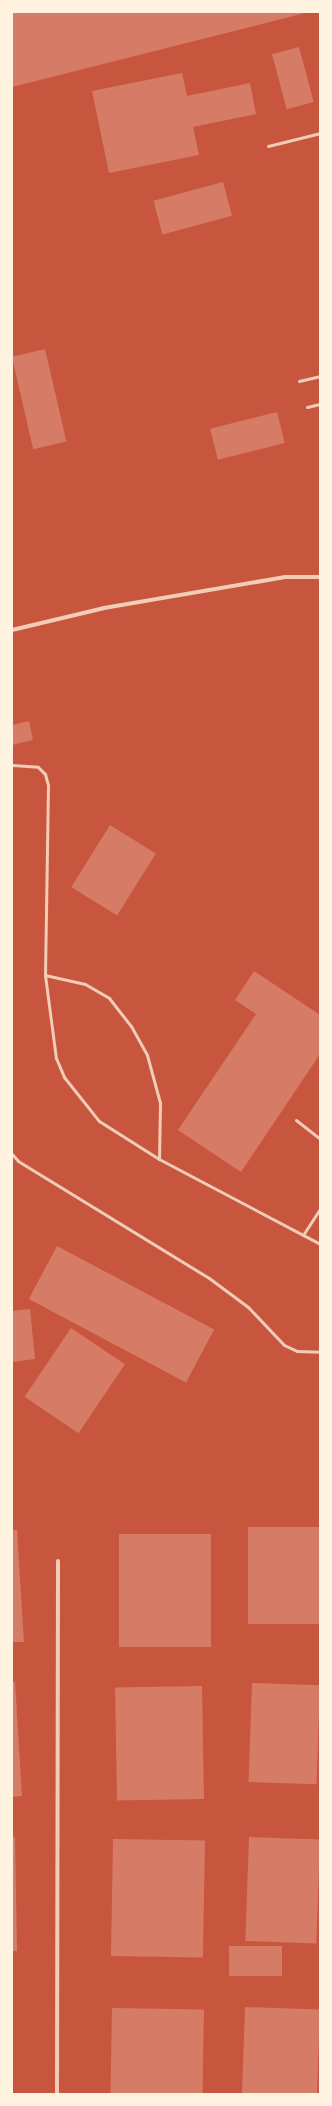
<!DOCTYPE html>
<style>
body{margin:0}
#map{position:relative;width:332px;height:2106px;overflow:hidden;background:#c8553d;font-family:Raleway,sans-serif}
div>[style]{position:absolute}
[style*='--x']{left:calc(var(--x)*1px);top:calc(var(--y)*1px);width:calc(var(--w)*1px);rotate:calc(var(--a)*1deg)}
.building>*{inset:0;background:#d67c66;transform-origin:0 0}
.service>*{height:3px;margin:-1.5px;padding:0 1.5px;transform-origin:1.5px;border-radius:1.5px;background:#f1ccb7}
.minor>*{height:4px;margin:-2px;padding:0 2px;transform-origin:2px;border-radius:2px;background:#f1ccb7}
span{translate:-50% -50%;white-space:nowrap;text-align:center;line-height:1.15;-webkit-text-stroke:3.5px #fff3e0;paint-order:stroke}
.frame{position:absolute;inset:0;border:13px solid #fff3e0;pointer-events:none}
</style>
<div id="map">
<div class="building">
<div style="clip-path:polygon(12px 12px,305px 12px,305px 13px,12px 87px)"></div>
<div style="left:299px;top:47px;width:57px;height:28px;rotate:75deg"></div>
<div style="clip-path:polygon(182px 73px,187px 96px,250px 83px,256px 114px,193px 127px,199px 155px,109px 173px,92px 91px)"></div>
<div style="left:223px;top:182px;width:35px;height:72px;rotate:75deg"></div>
<div style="left:45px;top:349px;width:95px;height:34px;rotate:77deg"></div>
<div style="left:277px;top:412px;width:32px;height:69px;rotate:76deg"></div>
<div style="clip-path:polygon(29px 721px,33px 740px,12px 745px,12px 725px)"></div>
<div style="left:110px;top:825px;width:54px;height:73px;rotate:32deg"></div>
<div style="clip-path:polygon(254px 971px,320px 1015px,320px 1054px,241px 1172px,178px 1130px,256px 1014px,235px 1000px)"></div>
<div style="left:57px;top:1246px;width:178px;height:60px;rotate:28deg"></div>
<div style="clip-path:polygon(30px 1309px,35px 1359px,12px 1362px,12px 1311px)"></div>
<div style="left:71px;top:1328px;width:65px;height:83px;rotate:34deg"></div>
<div style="left:320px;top:1527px;width:97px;height:72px;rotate:90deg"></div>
<div style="clip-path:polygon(12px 1530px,17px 1530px,24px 1642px,12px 1642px)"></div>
<div style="left:119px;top:1534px;width:92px;height:113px"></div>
<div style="clip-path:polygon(12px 1682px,15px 1682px,22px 1796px,12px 1797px)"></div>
<div style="left:252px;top:1683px;width:68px;height:99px;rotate:2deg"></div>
<div style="left:202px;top:1686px;width:113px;height:87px;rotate:89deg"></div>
<div style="clip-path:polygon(12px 1837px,15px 1837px,17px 1951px,12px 1951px)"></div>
<div style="left:249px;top:1837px;width:71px;height:104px;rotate:2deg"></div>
<div style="left:113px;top:1839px;width:92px;height:117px;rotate:1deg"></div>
<div style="left:229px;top:1946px;width:53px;height:30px"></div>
<div style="left:245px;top:2007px;width:75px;height:87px;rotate:2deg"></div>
<div style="left:112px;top:2008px;width:92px;height:86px;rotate:1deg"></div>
</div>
<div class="service">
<div style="--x:268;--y:146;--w:54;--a:-14"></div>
<div style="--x:299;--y:381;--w:22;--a:-13"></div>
<div style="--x:307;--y:407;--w:13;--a:-13"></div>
<div style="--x:12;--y:765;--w:26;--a:4"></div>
<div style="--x:38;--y:767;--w:10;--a:45"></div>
<div style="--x:45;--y:774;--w:11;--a:75"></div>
<div style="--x:48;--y:785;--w:190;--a:90.9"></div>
<div style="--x:45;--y:975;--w:84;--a:82.5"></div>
<div style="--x:56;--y:1058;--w:21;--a:67"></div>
<div style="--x:64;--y:1077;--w:56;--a:51.5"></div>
<div style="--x:99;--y:1121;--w:71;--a:32.3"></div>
<div style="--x:159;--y:1159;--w:182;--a:27.8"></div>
<div style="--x:45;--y:975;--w:41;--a:12.7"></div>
<div style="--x:85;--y:984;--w:28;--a:30"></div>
<div style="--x:109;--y:998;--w:36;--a:52"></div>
<div style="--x:131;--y:1026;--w:33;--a:61"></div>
<div style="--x:147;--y:1055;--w:50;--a:74.8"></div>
<div style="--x:160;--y:1103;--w:56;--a:91"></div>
<div style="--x:296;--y:1120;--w:31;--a:38"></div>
<div style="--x:12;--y:1154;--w:9;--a:49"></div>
<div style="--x:18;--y:1161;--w:224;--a:31.5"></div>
<div style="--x:209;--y:1278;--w:49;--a:36.6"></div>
<div style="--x:248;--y:1307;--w:52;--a:46.5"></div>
<div style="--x:284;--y:1345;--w:14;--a:25"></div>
<div style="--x:297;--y:1351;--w:23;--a:2"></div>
<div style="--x:303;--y:1235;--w:31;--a:-57"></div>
</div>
<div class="minor">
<div style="--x:12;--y:630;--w:95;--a:-13.4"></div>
<div style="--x:104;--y:608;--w:184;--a:-9.7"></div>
<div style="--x:285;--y:577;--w:35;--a:0"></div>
<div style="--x:57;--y:2094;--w:533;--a:-89.89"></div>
</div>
<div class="frame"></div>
</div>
